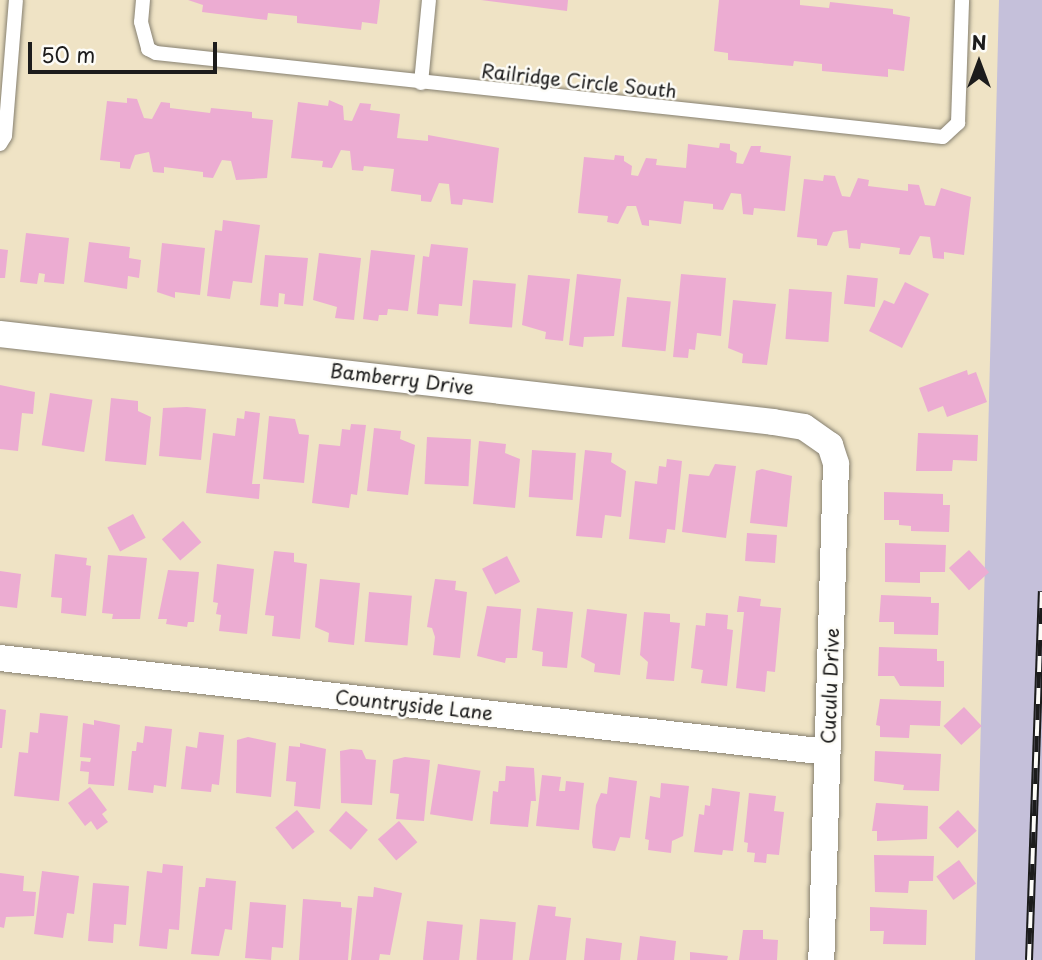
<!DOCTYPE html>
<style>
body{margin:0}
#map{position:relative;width:1042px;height:960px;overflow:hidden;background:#efe3c5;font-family:"Playpen Sans",sans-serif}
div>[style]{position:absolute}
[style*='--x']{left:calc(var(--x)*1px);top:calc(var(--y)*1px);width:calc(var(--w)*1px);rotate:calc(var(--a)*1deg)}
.industrial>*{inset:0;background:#c5c0da}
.building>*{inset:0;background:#ecacd2;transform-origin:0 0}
.roads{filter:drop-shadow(0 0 2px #868070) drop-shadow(0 0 2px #868070)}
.lane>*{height:14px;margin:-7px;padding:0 7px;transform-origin:7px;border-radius:7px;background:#fff}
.street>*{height:26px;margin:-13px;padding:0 13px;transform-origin:13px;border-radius:13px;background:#fff}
.rail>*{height:8px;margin-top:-4px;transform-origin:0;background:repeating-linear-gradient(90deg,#fdfcf7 0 16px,#1c1c1c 0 32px);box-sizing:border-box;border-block:2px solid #1c1c1c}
span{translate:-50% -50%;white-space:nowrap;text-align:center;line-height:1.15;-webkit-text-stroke:5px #fdfcf7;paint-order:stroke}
.street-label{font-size:19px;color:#1c1c1c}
.north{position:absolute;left:944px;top:28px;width:70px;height:70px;-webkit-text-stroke:5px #fdfcf7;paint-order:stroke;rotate:0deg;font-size:19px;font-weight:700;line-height:28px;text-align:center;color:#1c1c1c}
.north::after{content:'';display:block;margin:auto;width:24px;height:32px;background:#1c1c1c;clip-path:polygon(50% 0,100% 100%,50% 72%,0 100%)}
.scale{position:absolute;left:28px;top:42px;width:189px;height:32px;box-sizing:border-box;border:4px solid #1c1c1c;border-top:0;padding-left:9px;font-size:21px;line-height:24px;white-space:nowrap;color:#1c1c1c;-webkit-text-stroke:5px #fdfcf7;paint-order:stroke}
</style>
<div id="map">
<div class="industrial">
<div style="clip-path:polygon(999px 0,1042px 0,1042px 960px,975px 960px)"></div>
</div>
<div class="building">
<div style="clip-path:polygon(188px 0,380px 0,377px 24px,362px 22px,361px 30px,297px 23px,297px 16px,268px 13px,267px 20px,202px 12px,203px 5px)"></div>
<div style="clip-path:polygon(481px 0,568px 0,567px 11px)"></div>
<div style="clip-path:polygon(719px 0,800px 0,800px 5px,829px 8px,830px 2px,893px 9px,893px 14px,910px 17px,904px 71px,888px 69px,888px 77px,822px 71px,822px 64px,794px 61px,793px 66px,728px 60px,728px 53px,714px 51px)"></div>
<div style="clip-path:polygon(127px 98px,137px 99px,144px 118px,152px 119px,161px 102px,170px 103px,170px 108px,210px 113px,211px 108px,252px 112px,252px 118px,273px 120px,267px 178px,236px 180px,231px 161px,222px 160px,213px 178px,203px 177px,203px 172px,164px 167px,164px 173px,153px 172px,149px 152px,135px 155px,130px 169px,120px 168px,120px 162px,100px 160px,107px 101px,127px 103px)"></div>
<div style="clip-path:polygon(329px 100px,343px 106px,344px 120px,352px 121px,360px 103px,371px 104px,370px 110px,400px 114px,397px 138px,428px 141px,428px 135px,499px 148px,493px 203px,463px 199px,462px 205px,451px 204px,449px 184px,439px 183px,431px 202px,421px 201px,421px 195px,391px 191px,394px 169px,364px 166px,363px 171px,352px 170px,350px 151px,341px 150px,332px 168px,322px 167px,323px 161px,291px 158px,298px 102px,328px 106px)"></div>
<div style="clip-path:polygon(720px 143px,730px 144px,730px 150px,737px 153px,736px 163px,743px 164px,751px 146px,761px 146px,760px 152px,791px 156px,785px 211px,754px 208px,753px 215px,743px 214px,741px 194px,731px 193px,723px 210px,713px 209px,713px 204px,684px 201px,681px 224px,649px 220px,649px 226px,642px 225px,636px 206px,627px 206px,618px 224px,607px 222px,608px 216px,578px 213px,584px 157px,614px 160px,615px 155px,624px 156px,624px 161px,632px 166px,631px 175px,638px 176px,646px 158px,657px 159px,656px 165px,686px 168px,688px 144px,719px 148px)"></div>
<div style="clip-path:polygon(824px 175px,835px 176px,842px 196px,850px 197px,858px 178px,869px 180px,868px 186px,908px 191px,908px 184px,919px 185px,925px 205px,935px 206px,941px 188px,971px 197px,964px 255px,944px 252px,944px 259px,933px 258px,930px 237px,920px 236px,910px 255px,899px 254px,900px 248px,861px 243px,860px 249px,849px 248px,847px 230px,833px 232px,827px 246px,817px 245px,817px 239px,797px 237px,804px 179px,823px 181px)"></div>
<div style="clip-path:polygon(223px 220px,260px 225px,252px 283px,233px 281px,230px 299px,207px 296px,215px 230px,222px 231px)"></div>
<div style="clip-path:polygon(26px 233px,69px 238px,64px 284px,44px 282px,45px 274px,39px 273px,37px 284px,20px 282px)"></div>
<div style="clip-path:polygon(89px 242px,130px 247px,129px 258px,141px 260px,139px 278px,128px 276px,127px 289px,84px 282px)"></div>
<div style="clip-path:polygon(162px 243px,205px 248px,200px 295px,175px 292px,175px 298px,157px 292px)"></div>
<div style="clip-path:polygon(431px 244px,468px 248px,462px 306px,439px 304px,438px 316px,417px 314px,423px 256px,429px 257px)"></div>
<div style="clip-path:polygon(0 249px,8px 250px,5px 278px,0 278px)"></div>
<div style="clip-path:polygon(371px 250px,415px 255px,408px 311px,388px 309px,387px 315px,379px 315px,378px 321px,363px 319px)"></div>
<div style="clip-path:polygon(319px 253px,361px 258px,354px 320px,335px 318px,337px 307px,313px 300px)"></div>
<div style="clip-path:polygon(265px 255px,308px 258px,303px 306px,284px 304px,285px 294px,279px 293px,278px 307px,260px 305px)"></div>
<div style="clip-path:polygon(577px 274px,621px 279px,614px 336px,584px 337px,583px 347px,569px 345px)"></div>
<div style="clip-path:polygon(681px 274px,726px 278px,721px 336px,697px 333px,695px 350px,689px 349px,688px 358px,673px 357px)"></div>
<div style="clip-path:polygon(528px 275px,570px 279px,563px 341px,545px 339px,546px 332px,522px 325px)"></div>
<div style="left:847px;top:275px;width:31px;height:29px;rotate:6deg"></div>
<div style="left:473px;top:280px;width:43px;height:44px;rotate:5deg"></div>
<div style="clip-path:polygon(905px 282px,929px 294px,902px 348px,869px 331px,884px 300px,894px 304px)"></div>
<div style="left:789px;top:289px;width:43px;height:50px;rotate:4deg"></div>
<div style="left:627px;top:297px;width:44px;height:50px;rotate:6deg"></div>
<div style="clip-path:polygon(733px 300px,776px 304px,767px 365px,742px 363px,743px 354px,728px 348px)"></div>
<div style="clip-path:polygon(967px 370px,968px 375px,976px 372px,987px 402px,947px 417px,943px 406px,928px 412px,919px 388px)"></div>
<div style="clip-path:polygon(0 385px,35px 392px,33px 414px,22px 413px,18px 451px,0 449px)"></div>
<div style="left:50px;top:393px;width:43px;height:53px;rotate:9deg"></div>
<div style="clip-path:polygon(111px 398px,138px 401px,138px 411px,151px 417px,146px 465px,105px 461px)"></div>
<div style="clip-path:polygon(187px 407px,206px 409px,201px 460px,159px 456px,163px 408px)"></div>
<div style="clip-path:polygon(245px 411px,260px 413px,252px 484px,260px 484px,259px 499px,206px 493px,213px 433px,235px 436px,237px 418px,244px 419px)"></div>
<div style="clip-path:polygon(269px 416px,295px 419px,299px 434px,309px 435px,304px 483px,263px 479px)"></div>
<div style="clip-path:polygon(351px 424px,366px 425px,357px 495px,351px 494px,349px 508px,312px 503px,319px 444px,340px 446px,342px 429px,350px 430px)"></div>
<div style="clip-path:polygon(374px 428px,401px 431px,400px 439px,415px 445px,408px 495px,367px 491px)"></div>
<div style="clip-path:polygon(918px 433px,978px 435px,977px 461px,953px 460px,952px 471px,916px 471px)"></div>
<div style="left:427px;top:437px;width:44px;height:47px;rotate:3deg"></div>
<div style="clip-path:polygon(479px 441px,506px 444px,505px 453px,520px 459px,515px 508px,473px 504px)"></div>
<div style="left:532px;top:450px;width:44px;height:47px;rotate:4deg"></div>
<div style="clip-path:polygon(585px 450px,612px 453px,611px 462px,626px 471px,621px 517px,605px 515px,602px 538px,576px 536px)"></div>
<div style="clip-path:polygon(667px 459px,682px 461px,675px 530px,667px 529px,665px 543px,629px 539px,635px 481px,657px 484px,659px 466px,666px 467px)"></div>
<div style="clip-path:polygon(715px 464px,736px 466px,726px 538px,682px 532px,689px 474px,709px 476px)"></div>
<div style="clip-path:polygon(762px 469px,792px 476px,787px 527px,750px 523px,756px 471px)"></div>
<div style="clip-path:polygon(884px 492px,943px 494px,943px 505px,950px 505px,949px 532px,911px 531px,911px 526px,899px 525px,899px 520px,884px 520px)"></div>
<div style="left:133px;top:514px;width:27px;height:29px;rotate:62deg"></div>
<div style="left:183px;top:521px;width:28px;height:28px;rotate:49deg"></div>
<div style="left:747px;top:533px;width:30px;height:28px;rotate:4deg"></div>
<div style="clip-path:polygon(885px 543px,946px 545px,945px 572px,920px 572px,920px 583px,885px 582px)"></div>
<div style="left:969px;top:550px;width:30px;height:27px;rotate:48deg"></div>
<div style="clip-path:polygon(274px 551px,294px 553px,294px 562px,307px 564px,300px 639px,272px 636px,274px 616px,265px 615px)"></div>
<div style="clip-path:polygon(55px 554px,87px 558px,86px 565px,91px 566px,86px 616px,61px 613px,62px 598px,51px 597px)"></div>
<div style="clip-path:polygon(108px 555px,147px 558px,140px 619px,112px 619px,113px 614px,102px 613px)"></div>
<div style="left:507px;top:556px;width:29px;height:28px;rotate:63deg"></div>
<div style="clip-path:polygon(217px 564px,254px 569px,247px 634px,219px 631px,221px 615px,216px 614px,218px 603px,213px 602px)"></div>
<div style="clip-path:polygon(168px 570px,199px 572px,194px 622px,188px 622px,187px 627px,166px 624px,167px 619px,158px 619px)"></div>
<div style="clip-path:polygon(0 571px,21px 574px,17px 608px,0 606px)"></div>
<div style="clip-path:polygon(320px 579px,360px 583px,354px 645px,328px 642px,329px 633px,315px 627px)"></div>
<div style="clip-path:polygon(435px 579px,456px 581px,455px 590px,467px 592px,460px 658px,433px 655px,435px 637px,432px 628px,427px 627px)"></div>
<div style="left:369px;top:592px;width:43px;height:50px;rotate:5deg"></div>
<div style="clip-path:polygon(881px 595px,931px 597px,931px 603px,939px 603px,938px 635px,894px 634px,894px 622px,879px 622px)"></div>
<div style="clip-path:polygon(739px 596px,761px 599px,760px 606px,781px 608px,775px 672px,767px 671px,765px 692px,736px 688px,744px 612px,737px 612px)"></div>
<div style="clip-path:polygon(487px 606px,521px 609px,517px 658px,506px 658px,505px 663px,477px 656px)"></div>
<div style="clip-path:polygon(537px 608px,573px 612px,567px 668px,542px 666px,543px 652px,532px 650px)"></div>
<div style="clip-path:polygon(587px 609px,627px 614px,620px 675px,594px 672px,595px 664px,581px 657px)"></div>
<div style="clip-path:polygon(644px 612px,670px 614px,670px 622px,680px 623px,674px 681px,646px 679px,648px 662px,640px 655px)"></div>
<div style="clip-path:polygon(706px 613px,728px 615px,727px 629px,733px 630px,727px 686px,701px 683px,703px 670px,691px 668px,696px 625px,705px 626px)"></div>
<div style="clip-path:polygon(879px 647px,937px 649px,937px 661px,944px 661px,944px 687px,900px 686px,894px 676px,878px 676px)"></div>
<div style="clip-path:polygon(880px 699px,941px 701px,940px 726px,910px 725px,909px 738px,880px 737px,880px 726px,876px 725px)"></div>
<div style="left:964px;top:707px;width:26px;height:28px;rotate:47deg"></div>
<div style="clip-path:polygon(0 709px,6px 710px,2px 748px,0 748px)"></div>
<div style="clip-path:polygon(40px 713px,68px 716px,59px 801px,14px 796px,19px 752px,28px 753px,30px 732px,38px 733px)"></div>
<div style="clip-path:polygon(94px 720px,120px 725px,114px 786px,88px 784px,89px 772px,80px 771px,81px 761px,90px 762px,91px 758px,80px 757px,83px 723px,94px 725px)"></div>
<div style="clip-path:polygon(145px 726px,172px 729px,166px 787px,154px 785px,153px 793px,128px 790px,132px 751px,136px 751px,137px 742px,143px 743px)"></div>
<div style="clip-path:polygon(199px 732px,224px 735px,219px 785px,212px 784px,211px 792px,181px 789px,186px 746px,197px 748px)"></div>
<div style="clip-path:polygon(248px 737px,276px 743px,271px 797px,236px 793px,237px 740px)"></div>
<div style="clip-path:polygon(300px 743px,326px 749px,320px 809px,294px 806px,296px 782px,286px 781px,289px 746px,300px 747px)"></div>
<div style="clip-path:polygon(351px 749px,362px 750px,366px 759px,376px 760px,372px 805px,341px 803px,340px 751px)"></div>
<div style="clip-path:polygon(875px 751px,941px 754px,939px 791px,903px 790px,904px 785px,874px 781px)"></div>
<div style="clip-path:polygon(405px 757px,430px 760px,424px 821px,396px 819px,399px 794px,390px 793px,393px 760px)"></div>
<div style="left:438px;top:764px;width:43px;height:51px;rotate:9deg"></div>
<div style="clip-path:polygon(506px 766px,534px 768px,536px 801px,531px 801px,528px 827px,490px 824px,493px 791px,498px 792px,499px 781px,505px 781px)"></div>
<div style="clip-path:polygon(542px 775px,561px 777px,559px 791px,565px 791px,566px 781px,584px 783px,579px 830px,536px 826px)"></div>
<div style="clip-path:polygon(609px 777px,637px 781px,630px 838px,620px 837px,615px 851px,593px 848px,592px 842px,596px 805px,601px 793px,607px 794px)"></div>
<div style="clip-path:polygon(661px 783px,689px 786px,683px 836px,672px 841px,671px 853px,648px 850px,649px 840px,645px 839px,650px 796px,660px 798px)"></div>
<div style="clip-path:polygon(90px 787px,107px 810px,102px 814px,108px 822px,97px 830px,91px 821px,85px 826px,68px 803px)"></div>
<div style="clip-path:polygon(712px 788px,740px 792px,733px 851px,723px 850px,722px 855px,694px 852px,699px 814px,704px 815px,705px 805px,710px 806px)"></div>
<div style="clip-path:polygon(749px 793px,776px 796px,774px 811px,784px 812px,779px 855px,767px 854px,766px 863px,754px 862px,755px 853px,747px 852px,748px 843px,744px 842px)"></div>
<div style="clip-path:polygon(876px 803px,928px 806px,927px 839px,877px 841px,877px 831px,872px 831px)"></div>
<div style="left:297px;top:810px;width:28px;height:28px;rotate:51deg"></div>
<div style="left:958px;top:810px;width:28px;height:26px;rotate:48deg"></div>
<div style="left:346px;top:811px;width:29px;height:26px;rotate:41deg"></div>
<div style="left:399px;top:821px;width:28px;height:28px;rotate:49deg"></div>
<div style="clip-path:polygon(874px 855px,934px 856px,933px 881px,909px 881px,908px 893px,875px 892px)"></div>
<div style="left:959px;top:860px;width:29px;height:28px;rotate:54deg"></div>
<div style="clip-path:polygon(163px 864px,183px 866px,179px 930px,169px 929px,167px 949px,139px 946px,147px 871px,162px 873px)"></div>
<div style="clip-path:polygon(42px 871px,79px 876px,74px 914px,67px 913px,63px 938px,34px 934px)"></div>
<div style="clip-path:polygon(0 873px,24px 876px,23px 891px,36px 892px,34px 916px,6px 917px,4px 928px,0 927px)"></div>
<div style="clip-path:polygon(206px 878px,236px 881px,232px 930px,225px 929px,219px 956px,191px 954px,199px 887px,205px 887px)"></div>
<div style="clip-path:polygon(93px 883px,129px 886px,126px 925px,114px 924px,113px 943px,88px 941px)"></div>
<div style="clip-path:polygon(374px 887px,402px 893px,390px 955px,380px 954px,379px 960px,351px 960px,358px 896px,373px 897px)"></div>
<div style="clip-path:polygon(303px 899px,341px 902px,341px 907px,352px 908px,348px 960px,299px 960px)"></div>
<div style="clip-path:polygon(250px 902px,286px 905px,283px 948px,272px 947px,271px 960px,245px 958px)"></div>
<div style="clip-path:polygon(538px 905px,556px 907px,555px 916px,571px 918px,566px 960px,529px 960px)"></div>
<div style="clip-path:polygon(870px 907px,927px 910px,926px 945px,883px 944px,884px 931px,870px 931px)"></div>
<div style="left:480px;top:919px;width:36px;height:41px;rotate:5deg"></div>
<div style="left:427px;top:921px;width:36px;height:39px;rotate:6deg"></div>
<div style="clip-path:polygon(743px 930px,763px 930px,763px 939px,778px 940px,777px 960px,739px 960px)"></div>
<div style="clip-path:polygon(640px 936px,676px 941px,674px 960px,637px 960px)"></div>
<div style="clip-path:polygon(586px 938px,622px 943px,620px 960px,584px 960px)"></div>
<div style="clip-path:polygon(690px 952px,728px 956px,727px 960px,690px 960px)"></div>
</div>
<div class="roads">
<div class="lane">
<div style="--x:143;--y:0;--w:22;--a:95"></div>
<div style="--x:141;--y:22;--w:28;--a:75"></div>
<div style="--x:148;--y:49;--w:9;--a:27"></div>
<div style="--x:156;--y:53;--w:791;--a:6.09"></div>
<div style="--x:943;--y:137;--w:21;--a:-43"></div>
<div style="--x:958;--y:123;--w:123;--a:-88.1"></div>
<div style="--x:421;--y:83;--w:83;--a:-84.5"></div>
<div style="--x:0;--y:144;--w:9;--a:-58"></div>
<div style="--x:5;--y:136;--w:136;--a:-85.4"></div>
</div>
<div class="street">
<div style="--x:0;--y:334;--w:778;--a:6.49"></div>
<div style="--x:773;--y:422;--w:31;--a:9"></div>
<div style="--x:804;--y:427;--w:32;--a:35"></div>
<div style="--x:830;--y:445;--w:20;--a:72"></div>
<div style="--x:836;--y:464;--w:496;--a:91.7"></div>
<div style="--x:0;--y:658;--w:833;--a:6.48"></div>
</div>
</div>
<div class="rail">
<div style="--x:1029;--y:960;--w:369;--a:-88"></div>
</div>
<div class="street-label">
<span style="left:579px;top:81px;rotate:6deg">Railridge Circle South</span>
<span style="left:402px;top:379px;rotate:7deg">Bamberry Drive</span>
<span style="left:830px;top:686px;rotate:-88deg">Cuculu Drive</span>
<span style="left:414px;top:705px;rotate:6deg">Countryside Lane</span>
</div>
<div class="north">N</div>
<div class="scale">50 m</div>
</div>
